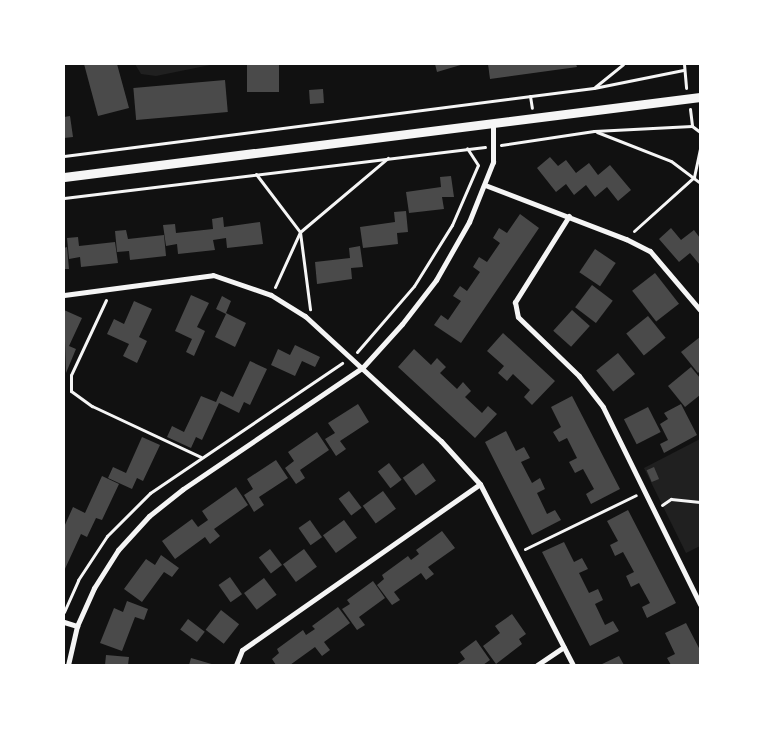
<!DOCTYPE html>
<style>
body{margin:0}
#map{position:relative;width:764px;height:729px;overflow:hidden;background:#111;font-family:"Fira Sans",sans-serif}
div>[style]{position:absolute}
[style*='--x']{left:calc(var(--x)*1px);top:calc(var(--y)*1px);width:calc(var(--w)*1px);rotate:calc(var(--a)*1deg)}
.green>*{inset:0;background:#202020}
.building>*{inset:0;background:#4a4a4a;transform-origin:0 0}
.path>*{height:3px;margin:-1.5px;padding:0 1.5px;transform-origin:1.5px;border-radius:1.5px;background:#f5f5f5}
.minor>*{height:5px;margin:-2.5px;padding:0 2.5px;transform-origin:2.5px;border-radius:2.5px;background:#f5f5f5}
.tertiary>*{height:9px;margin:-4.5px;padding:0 4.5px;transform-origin:4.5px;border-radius:4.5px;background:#f5f5f5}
span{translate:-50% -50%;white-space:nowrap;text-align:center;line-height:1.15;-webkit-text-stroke:4.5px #fff;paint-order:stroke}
.frame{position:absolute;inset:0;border:65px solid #fff;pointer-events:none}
</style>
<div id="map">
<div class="green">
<div style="clip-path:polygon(135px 64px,215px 64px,156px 76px,141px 74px)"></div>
<div style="clip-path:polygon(700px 439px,700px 546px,686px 553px,644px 468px)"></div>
</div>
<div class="building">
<div style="clip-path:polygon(84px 64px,117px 64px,129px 108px,98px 116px)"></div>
<div style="left:247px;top:64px;width:32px;height:28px"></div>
<div style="clip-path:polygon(435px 64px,464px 64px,437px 72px)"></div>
<div style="clip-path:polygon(488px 64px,576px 64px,577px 67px,490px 79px)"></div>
<div style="left:225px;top:80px;width:32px;height:92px;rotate:85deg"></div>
<div style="left:323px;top:89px;width:14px;height:14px;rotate:86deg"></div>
<div style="clip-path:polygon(70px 116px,73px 137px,64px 138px,64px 117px)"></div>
<div style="clip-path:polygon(550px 157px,558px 166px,566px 160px,576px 173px,589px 163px,598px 175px,610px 165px,631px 190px,618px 201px,607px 187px,595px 197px,586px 185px,574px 195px,566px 184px,556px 192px,537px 168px)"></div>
<div style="clip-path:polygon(451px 176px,454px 197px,442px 197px,444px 209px,409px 213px,406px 192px,441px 187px,440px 177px)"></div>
<div style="clip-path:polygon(406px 211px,408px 232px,397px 233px,398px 244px,363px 248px,360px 227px,395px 222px,394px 212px)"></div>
<div style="clip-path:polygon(520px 214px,539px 228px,461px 343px,434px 325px,441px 315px,448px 320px,461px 301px,453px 296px,460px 286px,467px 291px,480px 272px,473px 267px,479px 257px,487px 262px,500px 243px,493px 238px,499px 228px,507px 233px)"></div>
<div style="clip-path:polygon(223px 217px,224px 227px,260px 222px,263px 244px,227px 248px,226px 238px,213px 240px,215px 250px,178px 254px,177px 244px,166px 246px,163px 225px,175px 224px,176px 233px,213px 229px,212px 219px)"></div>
<div style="clip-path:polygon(671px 228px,681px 240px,694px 230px,700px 238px,700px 265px,690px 253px,679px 262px,659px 239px)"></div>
<div style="clip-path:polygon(126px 230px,128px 239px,164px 235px,166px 256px,130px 260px,129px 251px,117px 252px,115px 231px)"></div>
<div style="clip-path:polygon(78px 237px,79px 246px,115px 242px,118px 263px,81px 267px,80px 257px,69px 259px,67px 238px)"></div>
<div style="clip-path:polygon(360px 246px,363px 267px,351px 268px,352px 279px,317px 284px,315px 262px,350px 258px,349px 248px)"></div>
<div style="clip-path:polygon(67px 247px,69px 269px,64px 269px,64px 248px)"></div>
<div style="left:595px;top:249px;width:25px;height:28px;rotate:34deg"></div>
<div style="left:655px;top:273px;width:39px;height:29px;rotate:52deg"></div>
<div style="left:592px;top:285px;width:26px;height:28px;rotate:37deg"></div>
<div style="clip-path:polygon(191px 295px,209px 303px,197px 327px,205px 331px,194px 356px,186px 352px,192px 339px,175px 331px)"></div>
<div style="clip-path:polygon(222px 296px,231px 301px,226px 313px,246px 323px,235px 347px,215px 337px,226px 314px,216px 309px)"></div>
<div style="clip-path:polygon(134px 301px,152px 309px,139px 337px,147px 341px,137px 363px,123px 356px,129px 344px,107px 334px,114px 319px,124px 324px)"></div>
<div style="clip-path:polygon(64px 310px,82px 318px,69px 346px,76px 349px,66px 373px)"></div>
<div style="left:572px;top:310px;width:24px;height:28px;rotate:42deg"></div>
<div style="left:648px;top:316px;width:28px;height:28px;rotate:51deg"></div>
<div style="clip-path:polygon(503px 333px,555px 381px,532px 405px,524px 397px,530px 390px,513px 374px,507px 381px,498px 373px,504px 366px,487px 351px)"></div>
<div style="clip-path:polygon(700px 337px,700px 371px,698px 373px,681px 352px)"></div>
<div style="clip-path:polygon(295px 345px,320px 357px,315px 367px,302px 361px,295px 376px,271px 365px,278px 349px,290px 355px)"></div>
<div style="clip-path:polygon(414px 349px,431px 365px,437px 358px,446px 367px,440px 373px,457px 389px,463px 382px,471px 391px,465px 397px,482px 413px,488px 406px,497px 414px,475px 438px,398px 367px)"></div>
<div style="left:618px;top:353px;width:27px;height:28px;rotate:51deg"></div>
<div style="clip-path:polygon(250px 361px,267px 369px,250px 405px,244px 402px,239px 413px,219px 403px,202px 440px,196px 437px,191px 448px,167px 437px,172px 426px,184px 432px,201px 396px,216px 402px,221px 391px,233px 397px)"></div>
<div style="clip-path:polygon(691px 367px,700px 378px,700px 395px,685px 407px,668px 386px)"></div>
<div style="clip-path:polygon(572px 396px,620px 489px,591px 504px,586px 494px,594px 489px,583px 469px,575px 473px,569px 462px,577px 458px,567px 438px,559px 442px,553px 432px,561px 427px,551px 407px)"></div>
<div style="clip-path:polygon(358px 404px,369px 422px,340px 441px,346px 449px,336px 456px,325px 439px,335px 433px,328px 423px)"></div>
<div style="clip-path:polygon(681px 404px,697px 435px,664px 453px,660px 444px,668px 440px,660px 424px,668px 419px,664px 413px)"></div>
<div style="left:648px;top:407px;width:28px;height:27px;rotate:63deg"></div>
<div style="clip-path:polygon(506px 431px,516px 451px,524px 447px,530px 458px,521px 462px,532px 483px,540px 478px,545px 489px,537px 493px,547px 514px,555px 510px,561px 520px,532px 535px,485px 442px)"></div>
<div style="clip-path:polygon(317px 432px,329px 450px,300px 470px,305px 478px,296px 484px,285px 468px,294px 461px,288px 452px)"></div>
<div style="clip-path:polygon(142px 437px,160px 445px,143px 481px,137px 478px,132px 489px,108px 478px,113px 467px,126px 473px)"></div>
<div style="clip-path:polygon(276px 460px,288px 478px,259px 497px,264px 505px,254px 512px,244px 495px,253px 489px,247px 479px)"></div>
<div style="left:389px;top:463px;width:21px;height:14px;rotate:53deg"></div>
<div style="left:423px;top:463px;width:22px;height:25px;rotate:54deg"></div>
<div style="left:654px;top:467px;width:13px;height:8px;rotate:67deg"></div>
<div style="clip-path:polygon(102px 476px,119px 484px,102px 520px,96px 518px,87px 537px,81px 534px,64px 571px,64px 527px,73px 507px,85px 513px)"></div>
<div style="clip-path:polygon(236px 487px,248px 505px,214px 529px,220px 536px,210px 544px,205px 537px,175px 559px,162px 541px,192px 519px,198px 527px,208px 520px,202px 511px)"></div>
<div style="left:349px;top:491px;width:21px;height:13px;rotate:53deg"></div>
<div style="left:383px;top:491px;width:22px;height:25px;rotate:54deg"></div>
<div style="clip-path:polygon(628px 510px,676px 603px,647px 618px,642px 607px,650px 603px,639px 583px,631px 587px,626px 576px,634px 572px,623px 552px,615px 556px,610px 545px,618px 541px,607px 521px)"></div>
<div style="left:310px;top:520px;width:21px;height:14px;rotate:55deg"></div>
<div style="left:344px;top:520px;width:22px;height:26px;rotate:54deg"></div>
<div style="clip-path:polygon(442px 531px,455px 548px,428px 567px,434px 574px,426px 580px,421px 573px,394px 592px,400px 600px,392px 605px,377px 585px,384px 579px,382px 575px,408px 556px,411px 560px,419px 554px,416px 550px)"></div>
<div style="clip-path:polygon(564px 542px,574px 562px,582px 558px,588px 569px,579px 573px,589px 593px,598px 589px,603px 600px,595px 604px,605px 625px,613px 621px,619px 631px,590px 646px,542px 552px)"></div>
<div style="left:270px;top:549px;width:20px;height:14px;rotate:53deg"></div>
<div style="left:304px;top:549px;width:22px;height:26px;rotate:54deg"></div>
<div style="clip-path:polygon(161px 555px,179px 568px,172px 577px,164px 572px,142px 602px,124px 589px,146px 559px,155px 565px)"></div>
<div style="left:230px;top:577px;width:21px;height:14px;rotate:55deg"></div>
<div style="left:264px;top:578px;width:21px;height:25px;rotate:53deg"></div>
<div style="clip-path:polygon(373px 581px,385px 598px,359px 617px,365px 625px,357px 630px,342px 609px,350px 604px,347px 600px)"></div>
<div style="clip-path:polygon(127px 601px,148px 609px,144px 620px,135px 617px,122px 651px,100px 643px,114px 608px,123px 612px)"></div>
<div style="clip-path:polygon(338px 607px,350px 623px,324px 642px,330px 650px,322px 656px,315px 647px,290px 665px,276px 665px,272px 659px,279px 653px,277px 649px,303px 630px,306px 635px,315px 629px,312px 626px)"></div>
<div style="left:221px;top:610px;width:23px;height:25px;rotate:38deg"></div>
<div style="clip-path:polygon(512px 614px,526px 634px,519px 639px,522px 644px,496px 664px,483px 646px,500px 633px,495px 626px)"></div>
<div style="left:188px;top:619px;width:21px;height:13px;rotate:37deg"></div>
<div style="clip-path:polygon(686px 623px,700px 650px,700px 665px,671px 665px,667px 658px,675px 654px,665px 633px)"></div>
<div style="clip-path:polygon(476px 640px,490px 660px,483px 665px,456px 665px,465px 659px,460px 652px)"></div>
<div style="clip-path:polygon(106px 655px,129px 657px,128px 665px,105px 665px)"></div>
<div style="clip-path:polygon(619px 656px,624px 665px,600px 665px)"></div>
<div style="clip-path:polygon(191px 658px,215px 665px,189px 665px)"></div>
</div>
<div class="path">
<div style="--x:684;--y:64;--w:24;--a:85"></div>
<div style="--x:595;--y:87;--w:36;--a:-39"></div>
<div style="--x:530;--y:96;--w:12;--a:81"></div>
<div style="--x:690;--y:109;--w:17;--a:83"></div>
<div style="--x:692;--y:126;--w:10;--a:37"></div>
<div style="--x:597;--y:132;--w:79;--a:21.4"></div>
<div style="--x:671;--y:161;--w:36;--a:37"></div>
<div style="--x:501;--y:145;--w:94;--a:-8.6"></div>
<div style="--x:594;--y:131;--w:98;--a:-2.9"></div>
<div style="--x:64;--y:156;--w:534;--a:-7.31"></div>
<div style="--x:594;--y:88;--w:91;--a:-11.4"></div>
<div style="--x:256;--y:174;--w:73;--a:52.8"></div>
<div style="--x:300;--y:232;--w:78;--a:82.6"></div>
<div style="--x:64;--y:198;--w:424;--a:-6.9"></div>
<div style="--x:634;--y:231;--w:81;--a:-42"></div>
<div style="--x:694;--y:177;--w:30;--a:-78"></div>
<div style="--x:275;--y:287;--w:60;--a:-65.6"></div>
<div style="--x:300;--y:232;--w:115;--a:-40.1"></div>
<div style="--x:106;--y:300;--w:83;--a:115"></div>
<div style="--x:71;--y:375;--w:16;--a:90"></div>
<div style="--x:71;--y:391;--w:26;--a:36"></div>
<div style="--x:92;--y:406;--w:120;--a:25.1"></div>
<div style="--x:357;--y:352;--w:87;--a:-49.2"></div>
<div style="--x:414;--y:286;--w:72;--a:-58.1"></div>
<div style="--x:452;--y:225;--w:65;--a:-66.6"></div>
<div style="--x:478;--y:165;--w:20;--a:-123"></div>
<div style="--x:662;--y:505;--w:11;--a:-34"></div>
<div style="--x:671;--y:499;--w:29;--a:6"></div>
<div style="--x:525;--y:549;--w:123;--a:-25.9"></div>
<div style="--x:64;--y:612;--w:35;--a:-66"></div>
<div style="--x:78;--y:580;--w:53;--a:-56.6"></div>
<div style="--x:107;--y:536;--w:61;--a:-45"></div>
<div style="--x:150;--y:493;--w:232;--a:-34.1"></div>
</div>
<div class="minor">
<div style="--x:485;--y:185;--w:151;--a:21"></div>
<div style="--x:626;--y:239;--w:27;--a:27"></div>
<div style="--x:650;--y:251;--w:77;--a:49.7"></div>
<div style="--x:569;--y:216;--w:102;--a:122.1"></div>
<div style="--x:515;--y:302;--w:15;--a:79"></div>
<div style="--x:518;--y:317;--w:85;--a:44"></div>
<div style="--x:579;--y:376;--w:39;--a:52"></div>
<div style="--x:603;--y:407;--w:220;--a:63.8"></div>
<div style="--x:64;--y:295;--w:150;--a:-7.6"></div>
<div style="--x:213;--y:275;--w:61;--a:19"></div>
<div style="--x:271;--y:295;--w:40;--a:32"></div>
<div style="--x:305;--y:316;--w:185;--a:42.6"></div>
<div style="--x:441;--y:441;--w:58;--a:47.8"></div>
<div style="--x:480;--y:484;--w:203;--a:62.8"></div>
<div style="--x:64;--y:622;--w:14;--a:17"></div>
<div style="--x:68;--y:665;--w:40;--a:-77"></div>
<div style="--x:77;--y:626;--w:42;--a:-65.9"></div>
<div style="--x:94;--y:588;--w:45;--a:-57.7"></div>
<div style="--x:118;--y:550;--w:46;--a:-47.6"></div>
<div style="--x:149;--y:516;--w:43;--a:-38.5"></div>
<div style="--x:183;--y:489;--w:217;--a:-34.1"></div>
<div style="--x:363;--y:367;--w:58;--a:-47.8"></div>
<div style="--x:402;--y:324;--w:56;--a:-52.3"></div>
<div style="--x:436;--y:280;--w:67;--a:-60.4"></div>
<div style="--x:469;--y:222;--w:65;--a:-68.2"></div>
<div style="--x:493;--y:162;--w:38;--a:-90"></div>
<div style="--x:236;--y:665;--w:16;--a:-68"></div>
<div style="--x:242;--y:650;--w:290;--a:-34.9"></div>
<div style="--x:537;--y:665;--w:32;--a:-34"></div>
</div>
<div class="tertiary">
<div style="--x:64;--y:177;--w:641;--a:-7.17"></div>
</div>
<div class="frame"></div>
</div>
